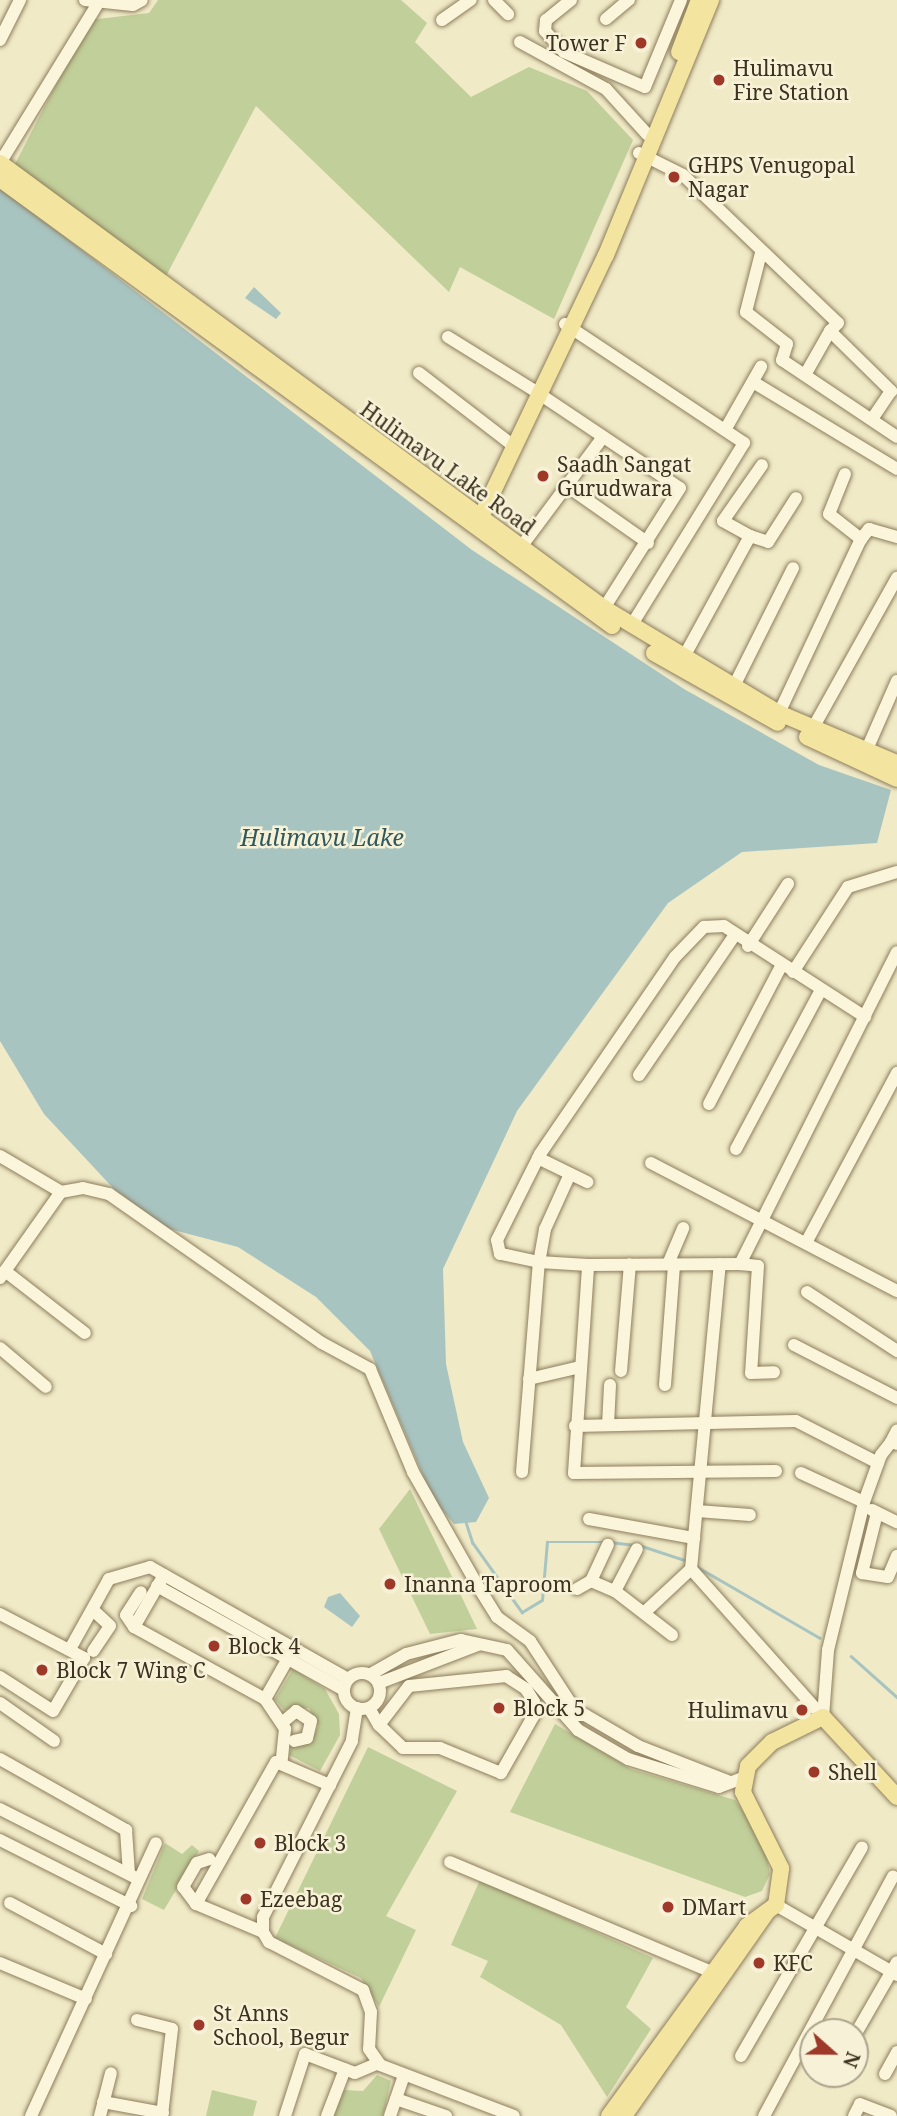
<!DOCTYPE html>
<style>
body{margin:0}
#map{position:relative;width:897px;height:2116px;overflow:hidden;background:#f0eac7;font-family:"Noto Serif",serif}
div>[style]{position:absolute}
[style*='--x']{left:calc(var(--x)*1px);top:calc(var(--y)*1px);width:calc(var(--w)*1px);rotate:calc(var(--a)*1deg)}
.green>*{inset:0;background:#c1cf9a}
.water>*{inset:0;background:#a8c4c0}
.stream>*{height:2.5px;margin:-1.25px;padding:0 1.25px;transform-origin:1.25px;border-radius:1.25px;background:#a8c4c0}
.roads{filter:drop-shadow(0 0 2px #8d7d5c) drop-shadow(0 0 2px #8d7d5c)}
.minor>*{height:12px;margin:-6px;padding:0 6px;transform-origin:6px;border-radius:6px;background:#faf5db}
.minor>.ring{margin:-6px;padding:0;box-sizing:content-box;background:none;border:12px solid #faf5db;border-radius:50%}
.major>*{height:16px;margin:-8px;padding:0 8px;transform-origin:8px;border-radius:8px;background:#f3e59f}
.dots>*{width:19px;height:19px;translate:-50% -50%;box-sizing:border-box;border:4px solid #f7f2d7;border-radius:50%}
span{translate:-50% -50%;white-space:nowrap;text-align:center;line-height:1.15;-webkit-text-stroke:5px #f7f2d7;paint-order:stroke}
.poi-label{font-size:21px;color:#3d3220}
.right{translate:-100% -50%;text-align:right}
.left{translate:0 -50%;text-align:left}
.street-label{font-size:21px;color:#3d3220}
.water-label{font-size:23px;color:#2f595d;font-style:italic}
.north{position:absolute;left:799px;top:2018px;width:70px;height:70px;box-sizing:border-box;background:#f7f2d7;border:2px solid #ada58e;border-radius:50%;rotate:111deg;font-size:19px;font-weight:700;line-height:28px;text-align:center;color:#3d3220}
.north::after{content:'';display:block;margin:auto;width:24px;height:32px;background:#9e392a;clip-path:polygon(50% 0,100% 100%,50% 72%,0 100%)}
</style>
<div id="map">
<div class="green">
<div style="clip-path:polygon(158px 0,401px 0,427px 23px,415px 42px,471px 97px,529px 67px,587px 91px,633px 140px,554px 319px,460px 267px,449px 292px,256px 106px,165px 278px,14px 166px,89px 20px,149px 13px)"></div>
<div style="clip-path:polygon(410px 1489px,477px 1629px,430px 1634px,379px 1529px)"></div>
<div style="clip-path:polygon(293px 1669px,325px 1689px,339px 1714px,340px 1735px,320px 1771px,289px 1755px,292px 1746px,312px 1741px,318px 1726px,309px 1708px,284px 1710px,275px 1699px)"></div>
<div style="clip-path:polygon(555px 1724px,631px 1769px,735px 1800px,763px 1838px,770px 1874px,762px 1891px,745px 1897px,510px 1812px)"></div>
<div style="clip-path:polygon(368px 1747px,457px 1791px,386px 1916px,416px 1930px,379px 2007px,361px 1978px,275px 1938px)"></div>
<div style="clip-path:polygon(165px 1843px,182px 1854px,192px 1845px,199px 1851px,164px 1910px,142px 1899px)"></div>
<div style="clip-path:polygon(480px 1880px,653px 1958px,626px 2007px,651px 2029px,607px 2097px,561px 2025px,480px 1977px,488px 1961px,451px 1945px)"></div>
<div style="clip-path:polygon(377px 2075px,391px 2081px,383px 2116px,334px 2116px,344px 2090px,363px 2091px)"></div>
<div style="clip-path:polygon(212px 2090px,257px 2101px,253px 2116px,206px 2116px)"></div>
</div>
<div class="water">
<div style="clip-path:polygon(0 187px,472px 550px,684px 689px,819px 765px,891px 790px,877px 843px,742px 852px,668px 903px,517px 1111px,443px 1269px,446px 1364px,463px 1442px,489px 1498px,476px 1522px,454px 1524px,433px 1499px,370px 1351px,316px 1297px,238px 1247px,166px 1228px,114px 1189px,44px 1114px,0 1041px)"></div>
<div style="clip-path:polygon(254px 287px,281px 313px,276px 319px,245px 298px)"></div>
<div style="clip-path:polygon(340px 1593px,360px 1616px,352px 1627px,324px 1607px,328px 1597px)"></div>
</div>
<div class="stream">
<div style="--x:466;--y:1522;--w:22;--a:72"></div>
<div style="--x:473;--y:1543;--w:85;--a:54.6"></div>
<div style="--x:522;--y:1612;--w:23;--a:-31"></div>
<div style="--x:542;--y:1600;--w:58;--a:-85.1"></div>
<div style="--x:547;--y:1542;--w:57;--a:0"></div>
<div style="--x:610;--y:1542;--w:25;--a:7"></div>
<div style="--x:642;--y:1546;--w:48;--a:18.1"></div>
<div style="--x:696;--y:1566;--w:143;--a:30.1"></div>
<div style="--x:851;--y:1656;--w:62;--a:41.7"></div>
</div>
<div class="roads">
<div class="minor">
<div style="--x:85;--y:0;--w:48;--a:5.9"></div>
<div style="--x:133;--y:5;--w:10;--a:-29"></div>
<div style="--x:494;--y:0;--w:20;--a:45"></div>
<div style="--x:571;--y:0;--w:32;--a:141"></div>
<div style="--x:546;--y:20;--w:11;--a:95"></div>
<div style="--x:545;--y:31;--w:28;--a:48"></div>
<div style="--x:564;--y:52;--w:88;--a:23.4"></div>
<div style="--x:645;--y:87;--w:94;--a:-67.5"></div>
<div style="--x:606;--y:19;--w:30;--a:-40"></div>
<div style="--x:442;--y:20;--w:35;--a:-35"></div>
<div style="--x:0;--y:40;--w:45;--a:-63.4"></div>
<div style="--x:520;--y:42;--w:98;--a:28.7"></div>
<div style="--x:606;--y:89;--w:61;--a:47.7"></div>
<div style="--x:639;--y:153;--w:49;--a:26.6"></div>
<div style="--x:683;--y:175;--w:214;--a:43.7"></div>
<div style="--x:838;--y:323;--w:11;--a:135"></div>
<div style="--x:830;--y:331;--w:86;--a:44.5"></div>
<div style="--x:891;--y:391;--w:34;--a:124"></div>
<div style="--x:0;--y:163;--w:185;--a:-58.5"></div>
<div style="--x:761;--y:253;--w:61;--a:104.3"></div>
<div style="--x:746;--y:312;--w:52;--a:38"></div>
<div style="--x:787;--y:344;--w:17;--a:107"></div>
<div style="--x:782;--y:360;--w:138;--a:33.8"></div>
<div style="--x:565;--y:324;--w:215;--a:33.6"></div>
<div style="--x:744;--y:443;--w:215;--a:121.7"></div>
<div style="--x:448;--y:337;--w:102;--a:31.8"></div>
<div style="--x:419;--y:373;--w:115;--a:37.6"></div>
<div style="--x:805;--y:375;--w:51;--a:-60.4"></div>
<div style="--x:753;--y:382;--w:168;--a:31.1"></div>
<div style="--x:541;--y:395;--w:167;--a:33.8"></div>
<div style="--x:680;--y:488;--w:142;--a:122.3"></div>
<div style="--x:725;--y:430;--w:73;--a:-60.3"></div>
<div style="--x:845;--y:474;--w:43;--a:111.8"></div>
<div style="--x:829;--y:514;--w:41;--a:38"></div>
<div style="--x:567;--y:486;--w:99;--a:35.1"></div>
<div style="--x:750;--y:536;--w:19;--a:18"></div>
<div style="--x:768;--y:542;--w:52;--a:-57.5"></div>
<div style="--x:521;--y:547;--w:137;--a:-53.3"></div>
<div style="--x:680;--y:664;--w:146;--a:-61.3"></div>
<div style="--x:750;--y:536;--w:31;--a:-151"></div>
<div style="--x:723;--y:521;--w:68;--a:-55.1"></div>
<div style="--x:733;--y:688;--w:134;--a:-63.4"></div>
<div style="--x:779;--y:713;--w:192;--a:-64.8"></div>
<div style="--x:861;--y:539;--w:13;--a:-51"></div>
<div style="--x:869;--y:529;--w:29;--a:16"></div>
<div style="--x:813;--y:728;--w:172;--a:-60.8"></div>
<div style="--x:864;--y:756;--w:82;--a:-66.3"></div>
<div style="--x:748;--y:946;--w:74;--a:-57.2"></div>
<div style="--x:793;--y:972;--w:101;--a:-57.1"></div>
<div style="--x:848;--y:887;--w:51;--a:-17"></div>
<div style="--x:639;--y:1075;--w:170;--a:-55.6"></div>
<div style="--x:709;--y:1104;--w:156;--a:-62.4"></div>
<div style="--x:736;--y:1149;--w:180;--a:-61.9"></div>
<div style="--x:0;--y:1156;--w:71;--a:30.5"></div>
<div style="--x:61;--y:1192;--w:22;--a:-10"></div>
<div style="--x:83;--y:1188;--w:27;--a:13"></div>
<div style="--x:109;--y:1194;--w:260;--a:35"></div>
<div style="--x:322;--y:1343;--w:55;--a:28.4"></div>
<div style="--x:370;--y:1369;--w:112;--a:67.3"></div>
<div style="--x:413;--y:1472;--w:133;--a:60.4"></div>
<div style="--x:479;--y:1588;--w:34;--a:58"></div>
<div style="--x:497;--y:1617;--w:41;--a:36"></div>
<div style="--x:530;--y:1641;--w:75;--a:56.9"></div>
<div style="--x:571;--y:1704;--w:11;--a:90"></div>
<div style="--x:538;--y:1158;--w:55;--a:26.1"></div>
<div style="--x:651;--y:1163;--w:277;--a:27.5"></div>
<div style="--x:570;--y:1174;--w:60;--a:114.4"></div>
<div style="--x:545;--y:1229;--w:34;--a:100"></div>
<div style="--x:539;--y:1262;--w:40;--a:-168"></div>
<div style="--x:500;--y:1254;--w:14;--a:-102"></div>
<div style="--x:497;--y:1240;--w:96;--a:-63.4"></div>
<div style="--x:540;--y:1154;--w:239;--a:-55.6"></div>
<div style="--x:675;--y:957;--w:42;--a:-46"></div>
<div style="--x:704;--y:927;--w:20;--a:-3"></div>
<div style="--x:724;--y:926;--w:168;--a:32.8"></div>
<div style="--x:807;--y:1241;--w:191;--a:-61.8"></div>
<div style="--x:668;--y:1264;--w:39;--a:-67"></div>
<div style="--x:740;--y:1264;--w:18;--a:6"></div>
<div style="--x:758;--y:1266;--w:107;--a:93.7"></div>
<div style="--x:751;--y:1373;--w:23;--a:-2"></div>
<div style="--x:5;--y:1271;--w:101;--a:37.8"></div>
<div style="--x:0;--y:1278;--w:105;--a:-54.7"></div>
<div style="--x:807;--y:1292;--w:108;--a:33.2"></div>
<div style="--x:794;--y:1345;--w:116;--a:27.2"></div>
<div style="--x:0;--y:1348;--w:60;--a:40.3"></div>
<div style="--x:621;--y:1371;--w:107;--a:-85.2"></div>
<div style="--x:529;--y:1379;--w:52;--a:-13.2"></div>
<div style="--x:665;--y:1385;--w:121;--a:-85.7"></div>
<div style="--x:608;--y:1425;--w:40;--a:-87.1"></div>
<div style="--x:575;--y:1426;--w:221;--a:-1.3"></div>
<div style="--x:796;--y:1421;--w:92;--a:27.1"></div>
<div style="--x:891;--y:1442;--w:13;--a:-63"></div>
<div style="--x:776;--y:1471;--w:202;--a:179.4"></div>
<div style="--x:574;--y:1473;--w:208;--a:-86.1"></div>
<div style="--x:588;--y:1265;--w:152;--a:-0.4"></div>
<div style="--x:740;--y:1264;--w:349;--a:-63.3"></div>
<div style="--x:522;--y:1472;--w:211;--a:-85.4"></div>
<div style="--x:539;--y:1262;--w:49;--a:3.5"></div>
<div style="--x:801;--y:1473;--w:69;--a:24.7"></div>
<div style="--x:872;--y:1510;--w:28;--a:26"></div>
<div style="--x:697;--y:1511;--w:53;--a:4.3"></div>
<div style="--x:877;--y:1513;--w:62;--a:104"></div>
<div style="--x:862;--y:1573;--w:26;--a:9"></div>
<div style="--x:888;--y:1577;--w:23;--a:-67"></div>
<div style="--x:589;--y:1519;--w:107;--a:10.3"></div>
<div style="--x:691;--y:1569;--w:198;--a:48.3"></div>
<div style="--x:164;--y:1575;--w:60;--a:120"></div>
<div style="--x:134;--y:1627;--w:149;--a:28.8"></div>
<div style="--x:265;--y:1699;--w:59;--a:-60.4"></div>
<div style="--x:591;--y:1581;--w:40;--a:-65"></div>
<div style="--x:157;--y:1586;--w:214;--a:29.1"></div>
<div style="--x:577;--y:1589;--w:16;--a:-30"></div>
<div style="--x:591;--y:1581;--w:26;--a:23"></div>
<div style="--x:615;--y:1591;--w:72;--a:37.7"></div>
<div style="--x:615;--y:1591;--w:47;--a:-62.4"></div>
<div style="--x:93;--y:1610;--w:23;--a:43"></div>
<div style="--x:110;--y:1626;--w:30;--a:124"></div>
<div style="--x:646;--y:1611;--w:62;--a:-43"></div>
<div style="--x:691;--y:1569;--w:306;--a:-84.6"></div>
<div style="--x:0;--y:1614;--w:95;--a:27.6"></div>
<div style="--x:84;--y:1658;--w:61;--a:120.3"></div>
<div style="--x:53;--y:1711;--w:63;--a:-147.3"></div>
<div style="--x:134;--y:1627;--w:14;--a:-124"></div>
<div style="--x:126;--y:1615;--w:27;--a:-57"></div>
<div style="--x:70;--y:1649;--w:80;--a:-60.9"></div>
<div style="--x:109;--y:1579;--w:43;--a:-16.3"></div>
<div style="--x:150;--y:1567;--w:227;--a:29.5"></div>
<div class="ring" style="left:344px;top:1673px;width:24px;height:24px"></div>
<div style="--x:371;--y:1674;--w:40;--a:-29.7"></div>
<div style="--x:406;--y:1654;--w:57;--a:-14.3"></div>
<div style="--x:461;--y:1640;--w:47;--a:12.3"></div>
<div style="--x:507;--y:1650;--w:107;--a:48.4"></div>
<div style="--x:578;--y:1730;--w:58;--a:30.1"></div>
<div style="--x:628;--y:1759;--w:95;--a:17.1"></div>
<div style="--x:719;--y:1787;--w:25;--a:-21"></div>
<div style="--x:379;--y:1683;--w:106;--a:-21"></div>
<div style="--x:265;--y:1699;--w:36;--a:56"></div>
<div style="--x:285;--y:1729;--w:31;--a:96"></div>
<div style="--x:0;--y:1703;--w:66;--a:35.1"></div>
<div style="--x:357;--y:1708;--w:33;--a:99"></div>
<div style="--x:352;--y:1741;--w:197;--a:116.8"></div>
<div style="--x:263;--y:1917;--w:15;--a:90"></div>
<div style="--x:263;--y:1932;--w:12;--a:59"></div>
<div style="--x:269;--y:1942;--w:106;--a:27.1"></div>
<div style="--x:363;--y:1990;--w:23;--a:70"></div>
<div style="--x:371;--y:2012;--w:37;--a:93"></div>
<div style="--x:369;--y:2049;--w:19;--a:55"></div>
<div style="--x:380;--y:2065;--w:143;--a:20.8"></div>
<div style="--x:369;--y:1708;--w:20;--a:60"></div>
<div style="--x:379;--y:1725;--w:49;--a:-52.4"></div>
<div style="--x:409;--y:1686;--w:98;--a:-5.9"></div>
<div style="--x:506;--y:1676;--w:24;--a:33"></div>
<div style="--x:526;--y:1689;--w:15;--a:58"></div>
<div style="--x:534;--y:1702;--w:13;--a:90"></div>
<div style="--x:534;--y:1715;--w:67;--a:119.6"></div>
<div style="--x:501;--y:1773;--w:66;--a:-157.7"></div>
<div style="--x:440;--y:1748;--w:37;--a:180"></div>
<div style="--x:403;--y:1748;--w:33;--a:-136"></div>
<div style="--x:571;--y:1715;--w:14;--a:0"></div>
<div style="--x:585;--y:1715;--w:61;--a:30.3"></div>
<div style="--x:638;--y:1746;--w:99;--a:21.4"></div>
<div style="--x:823;--y:1717;--w:67;--a:-85.7"></div>
<div style="--x:828;--y:1650;--w:152;--a:-76.3"></div>
<div style="--x:864;--y:1502;--w:50;--a:-70.1"></div>
<div style="--x:881;--y:1455;--w:16;--a:-52"></div>
<div style="--x:891;--y:1442;--w:6;--a:18"></div>
<div style="--x:283;--y:1722;--w:17;--a:-40"></div>
<div style="--x:296;--y:1711;--w:18;--a:34"></div>
<div style="--x:311;--y:1721;--w:17;--a:103"></div>
<div style="--x:307;--y:1738;--w:13;--a:167"></div>
<div style="--x:0;--y:1759;--w:145;--a:29.4"></div>
<div style="--x:126;--y:1830;--w:44;--a:86.1"></div>
<div style="--x:0;--y:1809;--w:153;--a:26.9"></div>
<div style="--x:0;--y:1840;--w:147;--a:26.7"></div>
<div style="--x:450;--y:1862;--w:294;--a:22.8"></div>
<div style="--x:10;--y:1903;--w:109;--a:28"></div>
<div style="--x:196;--y:1904;--w:21;--a:-127"></div>
<div style="--x:183;--y:1887;--w:28;--a:-60"></div>
<div style="--x:197;--y:1863;--w:13;--a:-18"></div>
<div style="--x:776;--y:1905;--w:140;--a:30"></div>
<div style="--x:263;--y:1932;--w:73;--a:-157.3"></div>
<div style="--x:196;--y:1904;--w:163;--a:-60.6"></div>
<div style="--x:276;--y:1762;--w:59;--a:23.1"></div>
<div style="--x:0;--y:1963;--w:93;--a:22.7"></div>
<div style="--x:137;--y:2020;--w:36;--a:14"></div>
<div style="--x:172;--y:2029;--w:88;--a:96.6"></div>
<div style="--x:855;--y:2035;--w:84;--a:-60.1"></div>
<div style="--x:741;--y:2056;--w:241;--a:-59.9"></div>
<div style="--x:885;--y:2074;--w:25;--a:-61"></div>
<div style="--x:830;--y:2078;--w:5;--a:-53"></div>
<div style="--x:396;--y:2099;--w:53;--a:18.8"></div>
<div style="--x:103;--y:2102;--w:61;--a:10.4"></div>
<div style="--x:31;--y:2116;--w:300;--a:-65.4"></div>
<div style="--x:100;--y:2116;--w:44;--a:-75.7"></div>
<div style="--x:285;--y:2116;--w:65;--a:-72.1"></div>
<div style="--x:305;--y:2054;--w:53;--a:20.8"></div>
<div style="--x:355;--y:2073;--w:25;--a:-23"></div>
<div style="--x:327;--y:2116;--w:50;--a:-69"></div>
<div style="--x:390;--y:2116;--w:39;--a:-71"></div>
<div style="--x:764;--y:2116;--w:272;--a:-61.7"></div>
<div style="--x:854;--y:2116;--w:13;--a:-63"></div>
<div style="--x:860;--y:2104;--w:33;--a:21"></div>
</div>
<div class="major">
<div style="--x:679;--y:52;--w:56;--a:-69"></div>
<div style="--x:0;--y:163;--w:750;--a:36.38"></div>
<div style="--x:604;--y:608;--w:204;--a:31"></div>
<div style="--x:779;--y:713;--w:128;--a:23"></div>
<div style="--x:0;--y:179;--w:758;--a:36.14"></div>
<div style="--x:477;--y:525;--w:299;--a:-64.5"></div>
<div style="--x:606;--y:255;--w:276;--a:-67.6"></div>
<div style="--x:654;--y:653;--w:142;--a:29.4"></div>
<div style="--x:807;--y:737;--w:99;--a:25"></div>
<div style="--x:609;--y:2116;--w:235;--a:-54"></div>
<div style="--x:747;--y:1926;--w:36;--a:-36"></div>
<div style="--x:776;--y:1905;--w:37;--a:-82"></div>
<div style="--x:781;--y:1868;--w:85;--a:-116.6"></div>
<div style="--x:743;--y:1792;--w:26;--a:-79"></div>
<div style="--x:748;--y:1766;--w:34;--a:-45"></div>
<div style="--x:772;--y:1742;--w:57;--a:-26.1"></div>
<div style="--x:823;--y:1717;--w:109;--a:47.2"></div>
<div style="--x:624;--y:2116;--w:248;--a:-55"></div>
</div>
</div>
<div class="dots">
<div style="left:641px;top:43px;background:#9e392a"></div>
<div style="left:719px;top:80px;background:#9e392a"></div>
<div style="left:674px;top:177px;background:#9e392a"></div>
<div style="left:543px;top:476px;background:#9e392a"></div>
<div style="left:390px;top:1584px;background:#9e392a"></div>
<div style="left:214px;top:1646px;background:#9e392a"></div>
<div style="left:42px;top:1670px;background:#9e392a"></div>
<div style="left:499px;top:1708px;background:#9e392a"></div>
<div style="left:802px;top:1710px;background:#9e392a"></div>
<div style="left:814px;top:1772px;background:#9e392a"></div>
<div style="left:260px;top:1843px;background:#9e392a"></div>
<div style="left:246px;top:1899px;background:#9e392a"></div>
<div style="left:668px;top:1907px;background:#9e392a"></div>
<div style="left:759px;top:1963px;background:#9e392a"></div>
<div style="left:199px;top:2025px;background:#9e392a"></div>
</div>
<div class="poi-label">
<span class="right" style="left:627px;top:43px">Tower F</span>
<span class="left" style="left:733px;top:80px">Hulimavu<br>Fire Station</span>
<span class="left" style="left:688px;top:177px">GHPS Venugopal<br>Nagar</span>
<span class="left" style="left:557px;top:476px">Saadh Sangat<br>Gurudwara</span>
<span class="left" style="left:404px;top:1584px">Inanna Taproom</span>
<span class="left" style="left:228px;top:1646px">Block 4</span>
<span class="left" style="left:56px;top:1670px">Block 7 Wing C</span>
<span class="left" style="left:513px;top:1708px">Block 5</span>
<span class="right" style="left:788px;top:1710px">Hulimavu</span>
<span class="left" style="left:828px;top:1772px">Shell</span>
<span class="left" style="left:274px;top:1843px">Block 3</span>
<span class="left" style="left:260px;top:1899px">Ezeebag</span>
<span class="left" style="left:682px;top:1907px">DMart</span>
<span class="left" style="left:773px;top:1963px">KFC</span>
<span class="left" style="left:213px;top:2025px">St Anns<br>School, Begur</span>
</div>
<div class="street-label">
<span style="left:448px;top:468px;rotate:36deg">Hulimavu Lake Road</span>
</div>
<div class="water-label">
<span style="left:322px;top:837px">Hulimavu Lake</span>
</div>
<div class="north">N</div>
</div>
